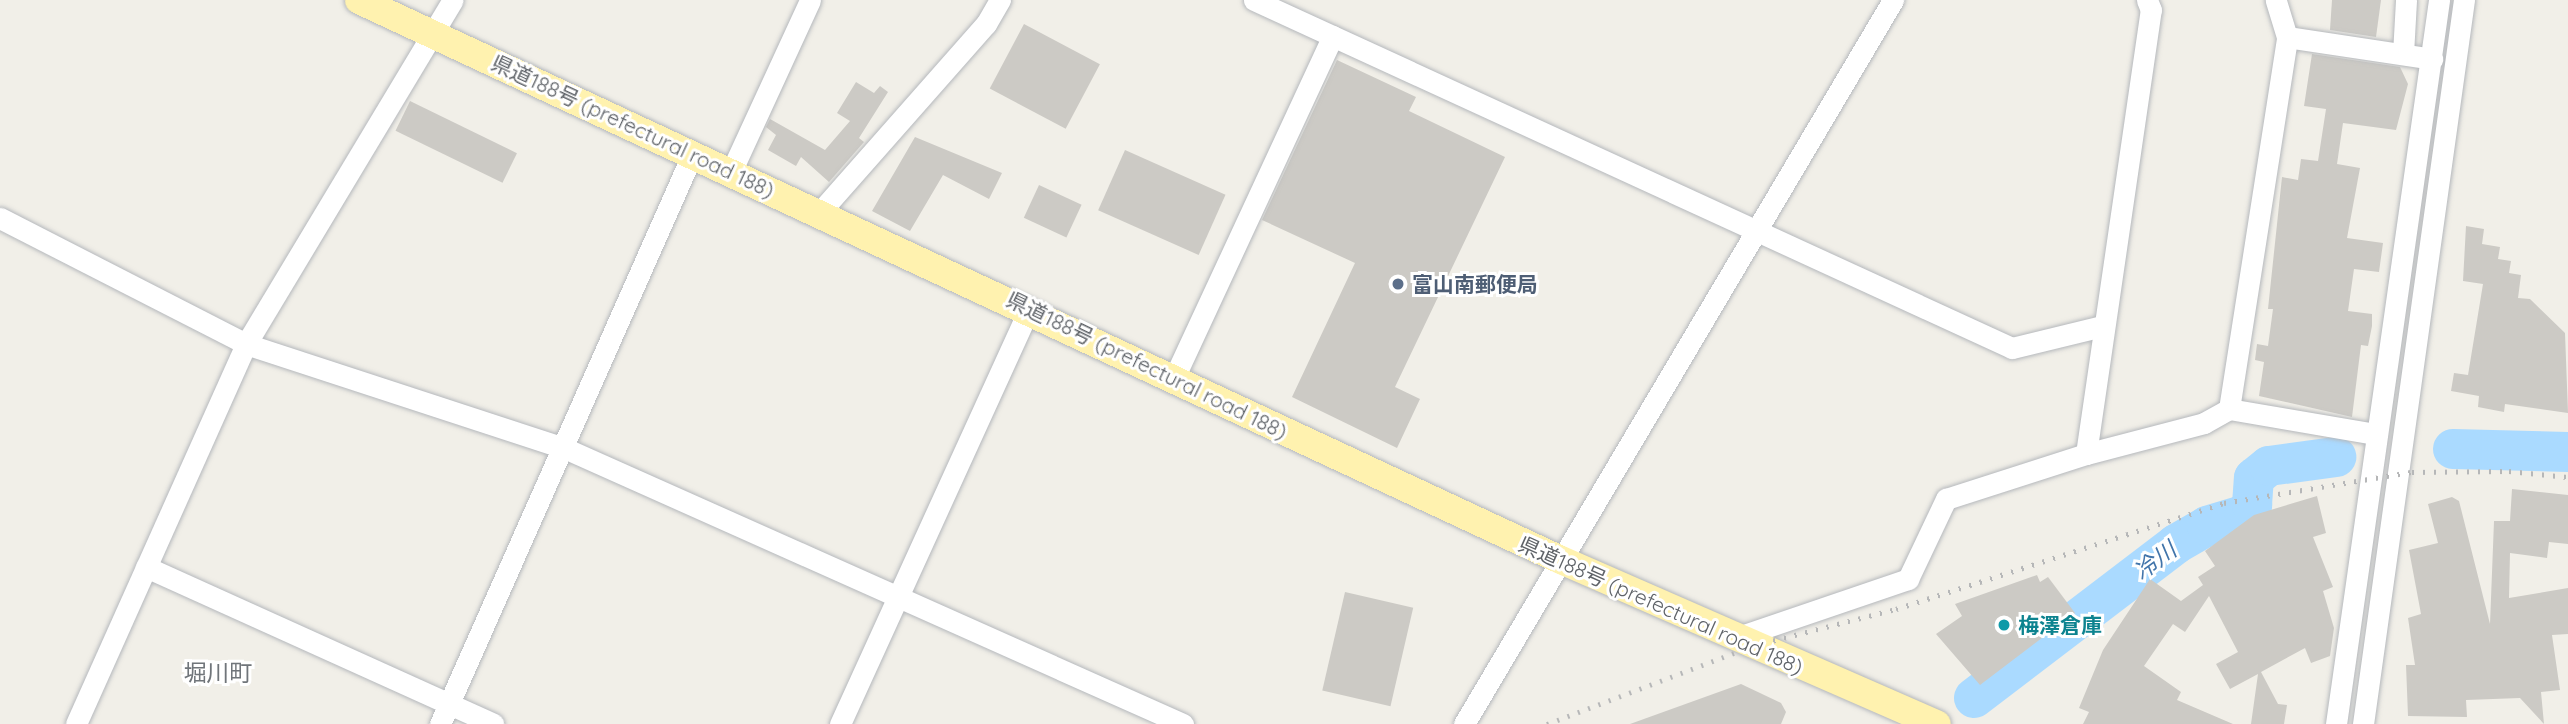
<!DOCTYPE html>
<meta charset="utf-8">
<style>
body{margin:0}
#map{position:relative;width:2568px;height:724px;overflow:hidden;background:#f1efe8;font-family:Quicksand,"Noto Sans JP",sans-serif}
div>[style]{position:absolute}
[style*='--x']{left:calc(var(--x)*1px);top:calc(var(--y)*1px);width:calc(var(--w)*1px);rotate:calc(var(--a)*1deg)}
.river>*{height:40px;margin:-20px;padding:0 20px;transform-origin:20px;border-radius:20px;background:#aadaff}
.building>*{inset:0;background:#cccac5;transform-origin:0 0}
.roads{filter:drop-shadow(0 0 2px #b5b8bc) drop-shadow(0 0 2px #b5b8bc)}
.minor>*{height:21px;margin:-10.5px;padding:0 10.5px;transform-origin:10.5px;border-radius:10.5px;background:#fff}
.major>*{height:28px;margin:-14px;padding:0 14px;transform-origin:14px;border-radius:14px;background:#fff2af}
.rail>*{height:5px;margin-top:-2.5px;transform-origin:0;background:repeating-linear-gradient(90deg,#b6b7b8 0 2px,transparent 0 11px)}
.dots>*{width:19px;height:19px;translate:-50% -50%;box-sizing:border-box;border:4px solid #fff;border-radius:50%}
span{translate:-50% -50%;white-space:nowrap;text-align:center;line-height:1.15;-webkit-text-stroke:6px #fff;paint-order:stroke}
.street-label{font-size:21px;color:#5f6368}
.service-label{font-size:21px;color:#4e5e75;font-weight:700}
.left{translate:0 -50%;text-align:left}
.culture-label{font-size:21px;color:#0d838f;font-weight:700}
.water-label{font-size:23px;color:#4174aa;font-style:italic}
.neighbourhood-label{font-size:23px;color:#70757a}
</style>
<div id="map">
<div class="river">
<div style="--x:2453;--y:449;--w:115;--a:1.5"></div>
<div style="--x:1974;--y:698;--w:254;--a:-37.3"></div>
<div style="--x:2176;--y:544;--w:36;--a:-30"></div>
<div style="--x:2207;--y:526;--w:39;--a:-17"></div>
<div style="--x:2244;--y:515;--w:13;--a:-51"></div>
<div style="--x:2252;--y:505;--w:27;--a:-86"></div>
<div style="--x:2254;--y:478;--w:19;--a:-39"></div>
<div style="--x:2269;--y:466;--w:68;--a:-7.7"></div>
</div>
<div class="building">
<div style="clip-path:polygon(2332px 0,2381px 0,2376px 37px,2330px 30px)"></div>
<div style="left:1024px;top:24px;width:86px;height:73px;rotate:28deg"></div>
<div style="clip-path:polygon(2312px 54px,2400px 67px,2408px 84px,2396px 130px,2343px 123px,2337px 164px,2360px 168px,2347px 238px,2383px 243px,2379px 272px,2354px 269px,2348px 311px,2372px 314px,2372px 326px,2368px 346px,2361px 345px,2352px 417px,2259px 396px,2264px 362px,2255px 360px,2257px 344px,2268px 346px,2273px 309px,2268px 309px,2282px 177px,2298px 180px,2301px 159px,2318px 161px,2326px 109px,2304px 106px)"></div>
<div style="clip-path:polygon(1337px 60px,1416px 97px,1409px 111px,1505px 157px,1395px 387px,1420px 399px,1397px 448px,1292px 397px,1355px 263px,1262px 220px)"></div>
<div style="clip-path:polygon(856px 82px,874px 93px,880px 86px,888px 92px,859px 138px,864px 142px,829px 182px,801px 157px,796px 166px,768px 150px,776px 135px,766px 127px,770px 119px,825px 150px,850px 121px,837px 113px)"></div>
<div style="left:410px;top:101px;width:119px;height:33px;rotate:26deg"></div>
<div style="clip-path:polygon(915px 137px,1002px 173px,989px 199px,943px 175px,910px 231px,872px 211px)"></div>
<div style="left:1125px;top:150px;width:110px;height:66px;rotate:24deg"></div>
<div style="left:1039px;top:185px;width:47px;height:36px;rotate:25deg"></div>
<div style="clip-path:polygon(2466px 226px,2484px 229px,2482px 244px,2500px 247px,2498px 259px,2511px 261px,2509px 273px,2521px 275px,2518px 298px,2530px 299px,2565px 333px,2568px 413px,2505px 404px,2504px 412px,2478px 407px,2479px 396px,2451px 391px,2454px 373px,2468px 375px,2483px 284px,2463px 281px)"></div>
<div style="clip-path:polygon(2512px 489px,2568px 495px,2568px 544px,2549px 542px,2547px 558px,2510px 553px,2509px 598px,2568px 588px,2568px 634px,2552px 635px,2560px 690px,2541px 692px,2544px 724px,2520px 698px,2466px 700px,2467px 717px,2408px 716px,2406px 665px,2415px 665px,2408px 618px,2421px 614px,2409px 550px,2438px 543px,2428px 504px,2452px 497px,2459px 501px,2490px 624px,2494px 521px,2510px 521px)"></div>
<div style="clip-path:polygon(2317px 496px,2326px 533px,2313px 537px,2333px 587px,2323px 591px,2334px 628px,2330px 656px,2311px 663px,2305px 648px,2261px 672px,2278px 704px,2287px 705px,2284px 724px,2251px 724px,2258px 674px,2230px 689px,2216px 664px,2238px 652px,2209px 596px,2185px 632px,2173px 624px,2144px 666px,2181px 692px,2177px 700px,2233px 724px,2083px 724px,2089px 712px,2079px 708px,2103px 650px,2150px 579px,2181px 601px,2203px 585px,2198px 577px,2215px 566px,2205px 551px,2254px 515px)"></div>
<div style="clip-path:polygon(2037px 575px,2040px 582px,2048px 577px,2075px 613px,1980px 685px,1936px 634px,1962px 616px,1955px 604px)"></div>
<div style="left:1345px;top:592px;width:70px;height:101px;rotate:13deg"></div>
<div style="clip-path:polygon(1741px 684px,1781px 703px,1786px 712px,1781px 724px,1630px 724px)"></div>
</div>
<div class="roads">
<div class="minor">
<div style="--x:1254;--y:0;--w:834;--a:24.66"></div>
<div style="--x:2012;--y:348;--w:93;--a:-13.7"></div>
<div style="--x:2287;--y:37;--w:147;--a:8.6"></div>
<div style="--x:2403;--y:54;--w:54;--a:-86.8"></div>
<div style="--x:731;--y:172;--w:189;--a:-65.3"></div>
<div style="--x:820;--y:212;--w:251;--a:-48.6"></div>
<div style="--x:986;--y:24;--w:28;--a:-60"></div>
<div style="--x:0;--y:218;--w:276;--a:27.1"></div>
<div style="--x:246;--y:344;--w:332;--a:18.1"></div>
<div style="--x:562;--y:447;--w:680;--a:24.04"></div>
<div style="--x:1174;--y:378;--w:377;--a:-65.1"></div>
<div style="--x:2229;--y:409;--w:376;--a:-81.1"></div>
<div style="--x:2287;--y:37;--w:39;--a:-107"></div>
<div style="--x:2086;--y:454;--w:449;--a:-81.7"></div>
<div style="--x:2151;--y:10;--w:11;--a:-112"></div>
<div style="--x:146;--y:567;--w:381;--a:24.3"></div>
<div style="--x:1735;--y:638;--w:183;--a:-18.8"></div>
<div style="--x:1908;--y:579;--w:89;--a:-64.6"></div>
<div style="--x:1946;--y:499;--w:147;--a:-17.8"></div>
<div style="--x:2086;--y:454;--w:122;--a:-14.7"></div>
<div style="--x:2204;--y:423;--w:29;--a:-29"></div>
<div style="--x:2229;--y:409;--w:149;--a:9.7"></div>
<div style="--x:76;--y:724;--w:416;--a:-65.9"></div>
<div style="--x:246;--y:344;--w:401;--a:-59"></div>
<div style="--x:440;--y:724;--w:622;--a:-66.11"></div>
<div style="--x:840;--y:724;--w:457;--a:-65.5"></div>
<div style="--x:1464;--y:724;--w:842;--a:-59.35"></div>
<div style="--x:2336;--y:724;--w:731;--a:-81.9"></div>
<div style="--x:2363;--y:724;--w:731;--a:-82.06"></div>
</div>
<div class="major">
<div style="--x:359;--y:0;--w:1326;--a:24.98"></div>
<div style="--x:1561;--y:560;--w:410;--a:23.6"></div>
</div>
</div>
<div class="rail">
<div style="--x:1547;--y:724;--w:219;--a:-20.8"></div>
<div style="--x:1752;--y:646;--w:149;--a:-14.4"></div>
<div style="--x:1896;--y:609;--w:345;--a:-17.9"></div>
<div style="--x:2224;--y:503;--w:191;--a:-9.4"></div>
<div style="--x:2412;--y:472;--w:97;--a:-0.6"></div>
<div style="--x:2509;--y:471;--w:59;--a:5.8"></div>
</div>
<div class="dots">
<div style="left:1398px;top:284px;background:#5c6f8a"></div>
<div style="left:2004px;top:625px;background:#0f9aa8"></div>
</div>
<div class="street-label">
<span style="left:633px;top:126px;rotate:25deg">県道188号 (prefectural road 188)</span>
<span style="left:1147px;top:365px;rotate:26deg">県道188号 (prefectural road 188)</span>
<span style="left:1661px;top:605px;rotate:24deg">県道188号 (prefectural road 188)</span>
</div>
<div class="service-label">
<span class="left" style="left:1412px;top:284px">富山南郵便局</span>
</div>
<div class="culture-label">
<span class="left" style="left:2018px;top:625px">梅澤倉庫</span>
</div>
<div class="water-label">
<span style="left:2155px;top:561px;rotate:-37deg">冷川</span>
</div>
<div class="neighbourhood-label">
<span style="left:218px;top:673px">堀川町</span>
</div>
</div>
